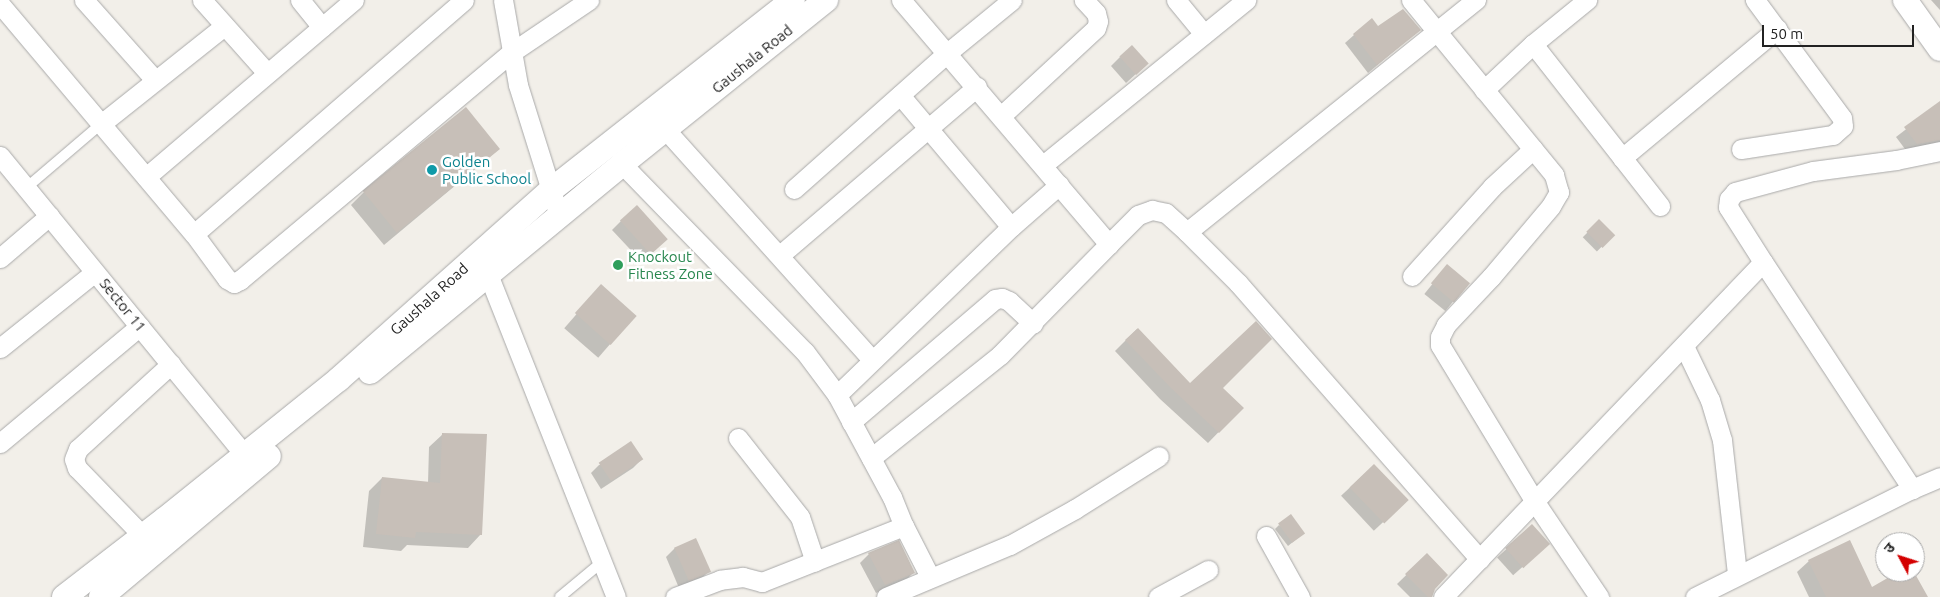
<!DOCTYPE html>
<meta charset="utf-8">
<style>
body{margin:0}
#map{position:relative;width:1940px;height:597px;overflow:hidden;background:#f2efe9;font-family:Ubuntu,"Noto Sans Devanagari",sans-serif}
div>[style]{position:absolute}
[style*='--x']{left:calc(var(--x)*1px);top:calc(var(--y)*1px);width:calc(var(--w)*1px);rotate:calc(var(--a)*1deg)}
.shadow>*{inset:0;background:#0003;transform-origin:0 0}
.building>*{inset:0;background:#c7bfb8;transform-origin:0 0}
.roads{filter:drop-shadow(0 0 1px #a9a9a9) drop-shadow(0 0 1px #a9a9a9)}
.service>*{height:10px;margin:-5px;padding:0 5px;transform-origin:5px;border-radius:5px;background:#fff}
.minor>*{height:19px;margin:-9.5px;padding:0 9.5px;transform-origin:9.5px;border-radius:9.5px;background:#fff}
.tertiary>*{height:24px;margin:-12px;padding:0 12px;transform-origin:12px;border-radius:12px;background:#fff}
.dots>*{width:14px;height:14px;translate:-50% -50%;box-sizing:border-box;border:2px solid #fff;border-radius:50%}
span{translate:-50% -50%;white-space:nowrap;text-align:center;line-height:1.15;-webkit-text-stroke:5px #fff;paint-order:stroke}
.street-label{font-size:15px;color:#222}
.culture-label{font-size:15px;color:#0d838f}
.left{translate:0 -50%;text-align:left}
.leisure-label{font-size:15px;color:#27864d}
.north{position:absolute;left:1875px;top:532px;width:50px;height:50px;box-sizing:border-box;background:#fff;border:1px solid #a7a7a7;border-radius:50%;rotate:310deg;font-size:14px;font-weight:700;line-height:20px;text-align:center;color:#222}
.north::after{content:'';display:block;margin:auto;width:18px;height:22px;background:#d40000;clip-path:polygon(50% 0,100% 100%,50% 72%,0 100%)}
.scale{position:absolute;left:1762px;top:25px;width:152px;height:22px;box-sizing:border-box;border:2px solid #222;border-top:0;padding-left:6px;font-size:15px;line-height:18px;white-space:nowrap;color:#222;-webkit-text-stroke:4px #fff;paint-order:stroke}
</style>
<div id="map">
<div class="shadow">
<div style="clip-path:polygon(1931px 0,1940px 0,1940px 10px)"></div>
<div style="clip-path:polygon(1378px 27px,1419px 30px,1368px 73px,1345px 43px,1354px 35px)"></div>
<div style="clip-path:polygon(1120px 57px,1147px 64px,1126px 83px,1111px 66px)"></div>
<div style="clip-path:polygon(1940px 103px,1940px 142px,1931px 149px,1908px 153px,1896px 137px)"></div>
<div style="clip-path:polygon(499px 149px,384px 245px,351px 205px,364px 192px)"></div>
<div style="clip-path:polygon(621px 221px,657px 248px,642px 262px,612px 230px)"></div>
<div style="left:1599px;top:221px;width:20px;height:23px;rotate:45deg"></div>
<div style="left:1447px;top:266px;width:27px;height:36px;rotate:39deg"></div>
<div style="left:601px;top:286px;width:45px;height:56px;rotate:41deg"></div>
<div style="clip-path:polygon(1137px 329px,1190px 385px,1242px 408px,1208px 443px,1160px 399px,1115px 351px)"></div>
<div style="clip-path:polygon(443px 434px,481px 534px,468px 548px,407px 545px,401px 551px,363px 547px,369px 491px,382px 478px,428px 483px,429px 447px)"></div>
<div style="clip-path:polygon(642px 459px,633px 468px,601px 489px,591px 473px,599px 465px)"></div>
<div style="left:1374px;top:465px;width:48px;height:45px;rotate:47deg"></div>
<div style="clip-path:polygon(1279px 525px,1299px 537px,1288px 546px,1275px 529px)"></div>
<div style="left:1532px;top:526px;width:24px;height:47px;rotate:48deg"></div>
<div style="clip-path:polygon(675px 548px,709px 571px,700px 580px,679px 588px,666px 557px)"></div>
<div style="clip-path:polygon(869px 554px,914px 572px,905px 581px,876px 593px,860px 563px)"></div>
<div style="clip-path:polygon(1427px 555px,1431px 597px,1410px 597px,1397px 584px)"></div>
<div style="clip-path:polygon(1809px 561px,1869px 597px,1809px 597px,1797px 572px)"></div>
</div>
<div class="building">
<div style="clip-path:polygon(1403px 9px,1421px 30px,1377px 65px,1353px 34px,1372px 18px,1378px 26px)"></div>
<div style="left:1132px;top:45px;width:25px;height:17px;rotate:48deg"></div>
<div style="clip-path:polygon(1940px 101px,1940px 140px,1917px 144px,1904px 127px)"></div>
<div style="left:466px;top:107px;width:54px;height:133px;rotate:51deg"></div>
<div style="left:637px;top:205px;width:46px;height:23px;rotate:48deg"></div>
<div style="left:1599px;top:219px;width:23px;height:18px;rotate:45deg"></div>
<div style="left:1447px;top:264px;width:30px;height:25px;rotate:40deg"></div>
<div style="left:601px;top:284px;width:48px;height:39px;rotate:42deg"></div>
<div style="clip-path:polygon(1256px 321px,1272px 339px,1223px 388px,1244px 408px,1219px 433px,1171px 388px,1125px 340px,1138px 328px,1190px 383px)"></div>
<div style="clip-path:polygon(442px 433px,487px 434px,482px 535px,416px 532px,415px 538px,376px 534px,382px 477px,440px 483px)"></div>
<div style="left:631px;top:441px;width:22px;height:39px;rotate:56deg"></div>
<div style="left:1374px;top:464px;width:50px;height:34px;rotate:46deg"></div>
<div style="left:1291px;top:514px;width:24px;height:16px;rotate:54deg"></div>
<div style="left:1532px;top:524px;width:27px;height:36px;rotate:48deg"></div>
<div style="left:696px;top:538px;width:37px;height:24px;rotate:66deg"></div>
<div style="clip-path:polygon(899px 540px,915px 573px,885px 585px,868px 553px)"></div>
<div style="clip-path:polygon(1850px 540px,1872px 587px,1898px 572px,1914px 572px,1928px 597px,1826px 597px,1808px 560px)"></div>
<div style="clip-path:polygon(1427px 553px,1448px 575px,1435px 589px,1432px 597px,1428px 597px,1405px 574px)"></div>
</div>
<div class="roads">
<div class="service">
<div style="--x:26;--y:188;--w:99;--a:-40.5"></div>
<div style="--x:560;--y:597;--w:55;--a:-39.8"></div>
</div>
<div class="minor">
<div style="--x:84;--y:0;--w:107;--a:48.4"></div>
<div style="--x:202;--y:0;--w:98;--a:48.3"></div>
<div style="--x:300;--y:0;--w:35;--a:51"></div>
<div style="--x:503;--y:0;--w:86;--a:80"></div>
<div style="--x:518;--y:85;--w:137;--a:72.6"></div>
<div style="--x:901;--y:0;--w:321;--a:49.6"></div>
<div style="--x:1109;--y:244;--w:41;--a:-45"></div>
<div style="--x:1138;--y:215;--w:15;--a:-20"></div>
<div style="--x:1152;--y:210;--w:14;--a:12"></div>
<div style="--x:1166;--y:213;--w:28;--a:42"></div>
<div style="--x:1187;--y:232;--w:72;--a:45"></div>
<div style="--x:1238;--y:283;--w:367;--a:48.8"></div>
<div style="--x:1176;--y:0;--w:44;--a:50.5"></div>
<div style="--x:1411;--y:0;--w:226;--a:50.7"></div>
<div style="--x:1554;--y:175;--w:18;--a:74"></div>
<div style="--x:1559;--y:192;--w:16;--a:120"></div>
<div style="--x:1551;--y:206;--w:93;--a:130.2"></div>
<div style="--x:1491;--y:277;--w:66;--a:133.2"></div>
<div style="--x:1446;--y:325;--w:13;--a:117"></div>
<div style="--x:1440;--y:337;--w:8;--a:90"></div>
<div style="--x:1440;--y:345;--w:184;--a:58.8"></div>
<div style="--x:1535;--y:502;--w:115;--a:56"></div>
<div style="--x:0;--y:4;--w:301;--a:49.9"></div>
<div style="--x:194;--y:234;--w:56;--a:53.7"></div>
<div style="--x:227;--y:279;--w:8;--a:30"></div>
<div style="--x:234;--y:283;--w:7;--a:-27"></div>
<div style="--x:240;--y:280;--w:355;--a:-40"></div>
<div style="--x:512;--y:52;--w:93;--a:-34"></div>
<div style="--x:1533;--y:44;--w:206;--a:51.9"></div>
<div style="--x:1484;--y:90;--w:67;--a:-43.2"></div>
<div style="--x:1533;--y:44;--w:70;--a:-39.2"></div>
<div style="--x:900;--y:95;--w:172;--a:49.9"></div>
<div style="--x:1001;--y:116;--w:129;--a:-42.8"></div>
<div style="--x:1096;--y:28;--w:7;--a:-74"></div>
<div style="--x:1098;--y:21;--w:8;--a:-104"></div>
<div style="--x:1096;--y:13;--w:18;--a:-133"></div>
<div style="--x:101;--y:124;--w:157;--a:-38.5"></div>
<div style="--x:665;--y:129;--w:310;--a:48.1"></div>
<div style="--x:1741;--y:149;--w:93;--a:-8.7"></div>
<div style="--x:1833;--y:135;--w:13;--a:-42"></div>
<div style="--x:1843;--y:126;--w:8;--a:-97"></div>
<div style="--x:1842;--y:118;--w:147;--a:-126.4"></div>
<div style="--x:0;--y:156;--w:387;--a:50.7"></div>
<div style="--x:1622;--y:158;--w:202;--a:-39.8"></div>
<div style="--x:622;--y:164;--w:262;--a:45.8"></div>
<div style="--x:805;--y:352;--w:54;--a:53.3"></div>
<div style="--x:837;--y:395;--w:116;--a:61.7"></div>
<div style="--x:892;--y:497;--w:31;--a:68"></div>
<div style="--x:904;--y:526;--w:153;--a:158.5"></div>
<div style="--x:762;--y:582;--w:20;--a:-165"></div>
<div style="--x:743;--y:577;--w:23;--a:173"></div>
<div style="--x:720;--y:580;--w:48;--a:159.3"></div>
<div style="--x:1043;--y:165;--w:262;--a:-39.1"></div>
<div style="--x:146;--y:177;--w:273;--a:-40.4"></div>
<div style="--x:794;--y:189;--w:203;--a:-41.6"></div>
<div style="--x:946;--y:54;--w:85;--a:-39.3"></div>
<div style="--x:1187;--y:232;--w:371;--a:-38.8"></div>
<div style="--x:194;--y:234;--w:357;--a:-40.9"></div>
<div style="--x:780;--y:255;--w:259;--a:-40.5"></div>
<div style="--x:0;--y:258;--w:65;--a:-40.6"></div>
<div style="--x:1763;--y:262;--w:272;--a:56.7"></div>
<div style="--x:1912;--y:489;--w:30;--a:-23"></div>
<div style="--x:484;--y:264;--w:358;--a:68.4"></div>
<div style="--x:1412;--y:276;--w:120;--a:-48"></div>
<div style="--x:1492;--y:187;--w:56;--a:-42.8"></div>
<div style="--x:1684;--y:346;--w:60;--a:64.3"></div>
<div style="--x:1710;--y:400;--w:42;--a:73.3"></div>
<div style="--x:1722;--y:440;--w:135;--a:83.6"></div>
<div style="--x:0;--y:348;--w:117;--a:-38.7"></div>
<div style="--x:837;--y:395;--w:242;--a:-44"></div>
<div style="--x:1011;--y:227;--w:64;--a:-41.2"></div>
<div style="--x:851;--y:422;--w:189;--a:-40.5"></div>
<div style="--x:995;--y:299;--w:7;--a:-8"></div>
<div style="--x:1002;--y:298;--w:8;--a:23"></div>
<div style="--x:1009;--y:301;--w:33;--a:43"></div>
<div style="--x:738;--y:438;--w:100;--a:51.9"></div>
<div style="--x:800;--y:517;--w:47;--a:71.6"></div>
<div style="--x:0;--y:443;--w:182;--a:-39.9"></div>
<div style="--x:871;--y:458;--w:165;--a:-38.6"></div>
<div style="--x:1000;--y:355;--w:156;--a:-45.5"></div>
<div style="--x:904;--y:526;--w:57;--a:63"></div>
<div style="--x:142;--y:535;--w:93;--a:-134.1"></div>
<div style="--x:77;--y:468;--w:9;--a:-108"></div>
<div style="--x:74;--y:459;--w:11;--a:-68"></div>
<div style="--x:78;--y:449;--w:126;--a:-42.4"></div>
<div style="--x:1266;--y:536;--w:70;--a:60.9"></div>
<div style="--x:886;--y:597;--w:134;--a:-22.8"></div>
<div style="--x:1010;--y:545;--w:74;--a:-29"></div>
<div style="--x:1075;--y:509;--w:99;--a:-32.2"></div>
<div style="--x:1158;--y:597;--w:57;--a:-28.4"></div>
<div style="--x:1443;--y:597;--w:463;--a:-46.3"></div>
<div style="--x:1763;--y:262;--w:65;--a:-122.5"></div>
<div style="--x:1728;--y:207;--w:8;--a:-83"></div>
<div style="--x:1729;--y:199;--w:9;--a:-49"></div>
<div style="--x:1735;--y:192;--w:81;--a:-15.1"></div>
<div style="--x:1813;--y:171;--w:84;--a:-7.5"></div>
<div style="--x:1896;--y:160;--w:45;--a:-11.6"></div>
<div style="--x:1695;--y:597;--w:242;--a:-26.5"></div>
</div>
<div class="tertiary">
<div style="--x:1905;--y:0;--w:60;--a:54.5"></div>
<div style="--x:370;--y:372;--w:327;--a:-39.5"></div>
<div style="--x:622;--y:164;--w:262;--a:-38.8"></div>
<div style="--x:64;--y:597;--w:128;--a:-37.7"></div>
<div style="--x:165;--y:519;--w:223;--a:-38.8"></div>
<div style="--x:339;--y:379;--w:283;--a:-41.7"></div>
<div style="--x:550;--y:191;--w:309;--a:-38.2"></div>
<div style="--x:101;--y:597;--w:219;--a:-40"></div>
</div>
</div>
<div class="dots">
<div style="left:432px;top:170px;background:#0f9aa8"></div>
<div style="left:618px;top:265px;background:#2e9e5b"></div>
</div>
<div class="street-label">
<span style="left:752px;top:59px;rotate:-39deg">Gaushala Road</span>
<span style="left:429px;top:299px;rotate:-42deg">Gaushala Road</span>
<span style="left:123px;top:305px;rotate:51deg">Sector 11</span>
</div>
<div class="culture-label">
<span class="left" style="left:442px;top:170px">Golden<br>Public School</span>
</div>
<div class="leisure-label">
<span class="left" style="left:628px;top:265px">Knockout<br>Fitness Zone</span>
</div>
<div class="north">उ</div>
<div class="scale">50 m</div>
</div>
